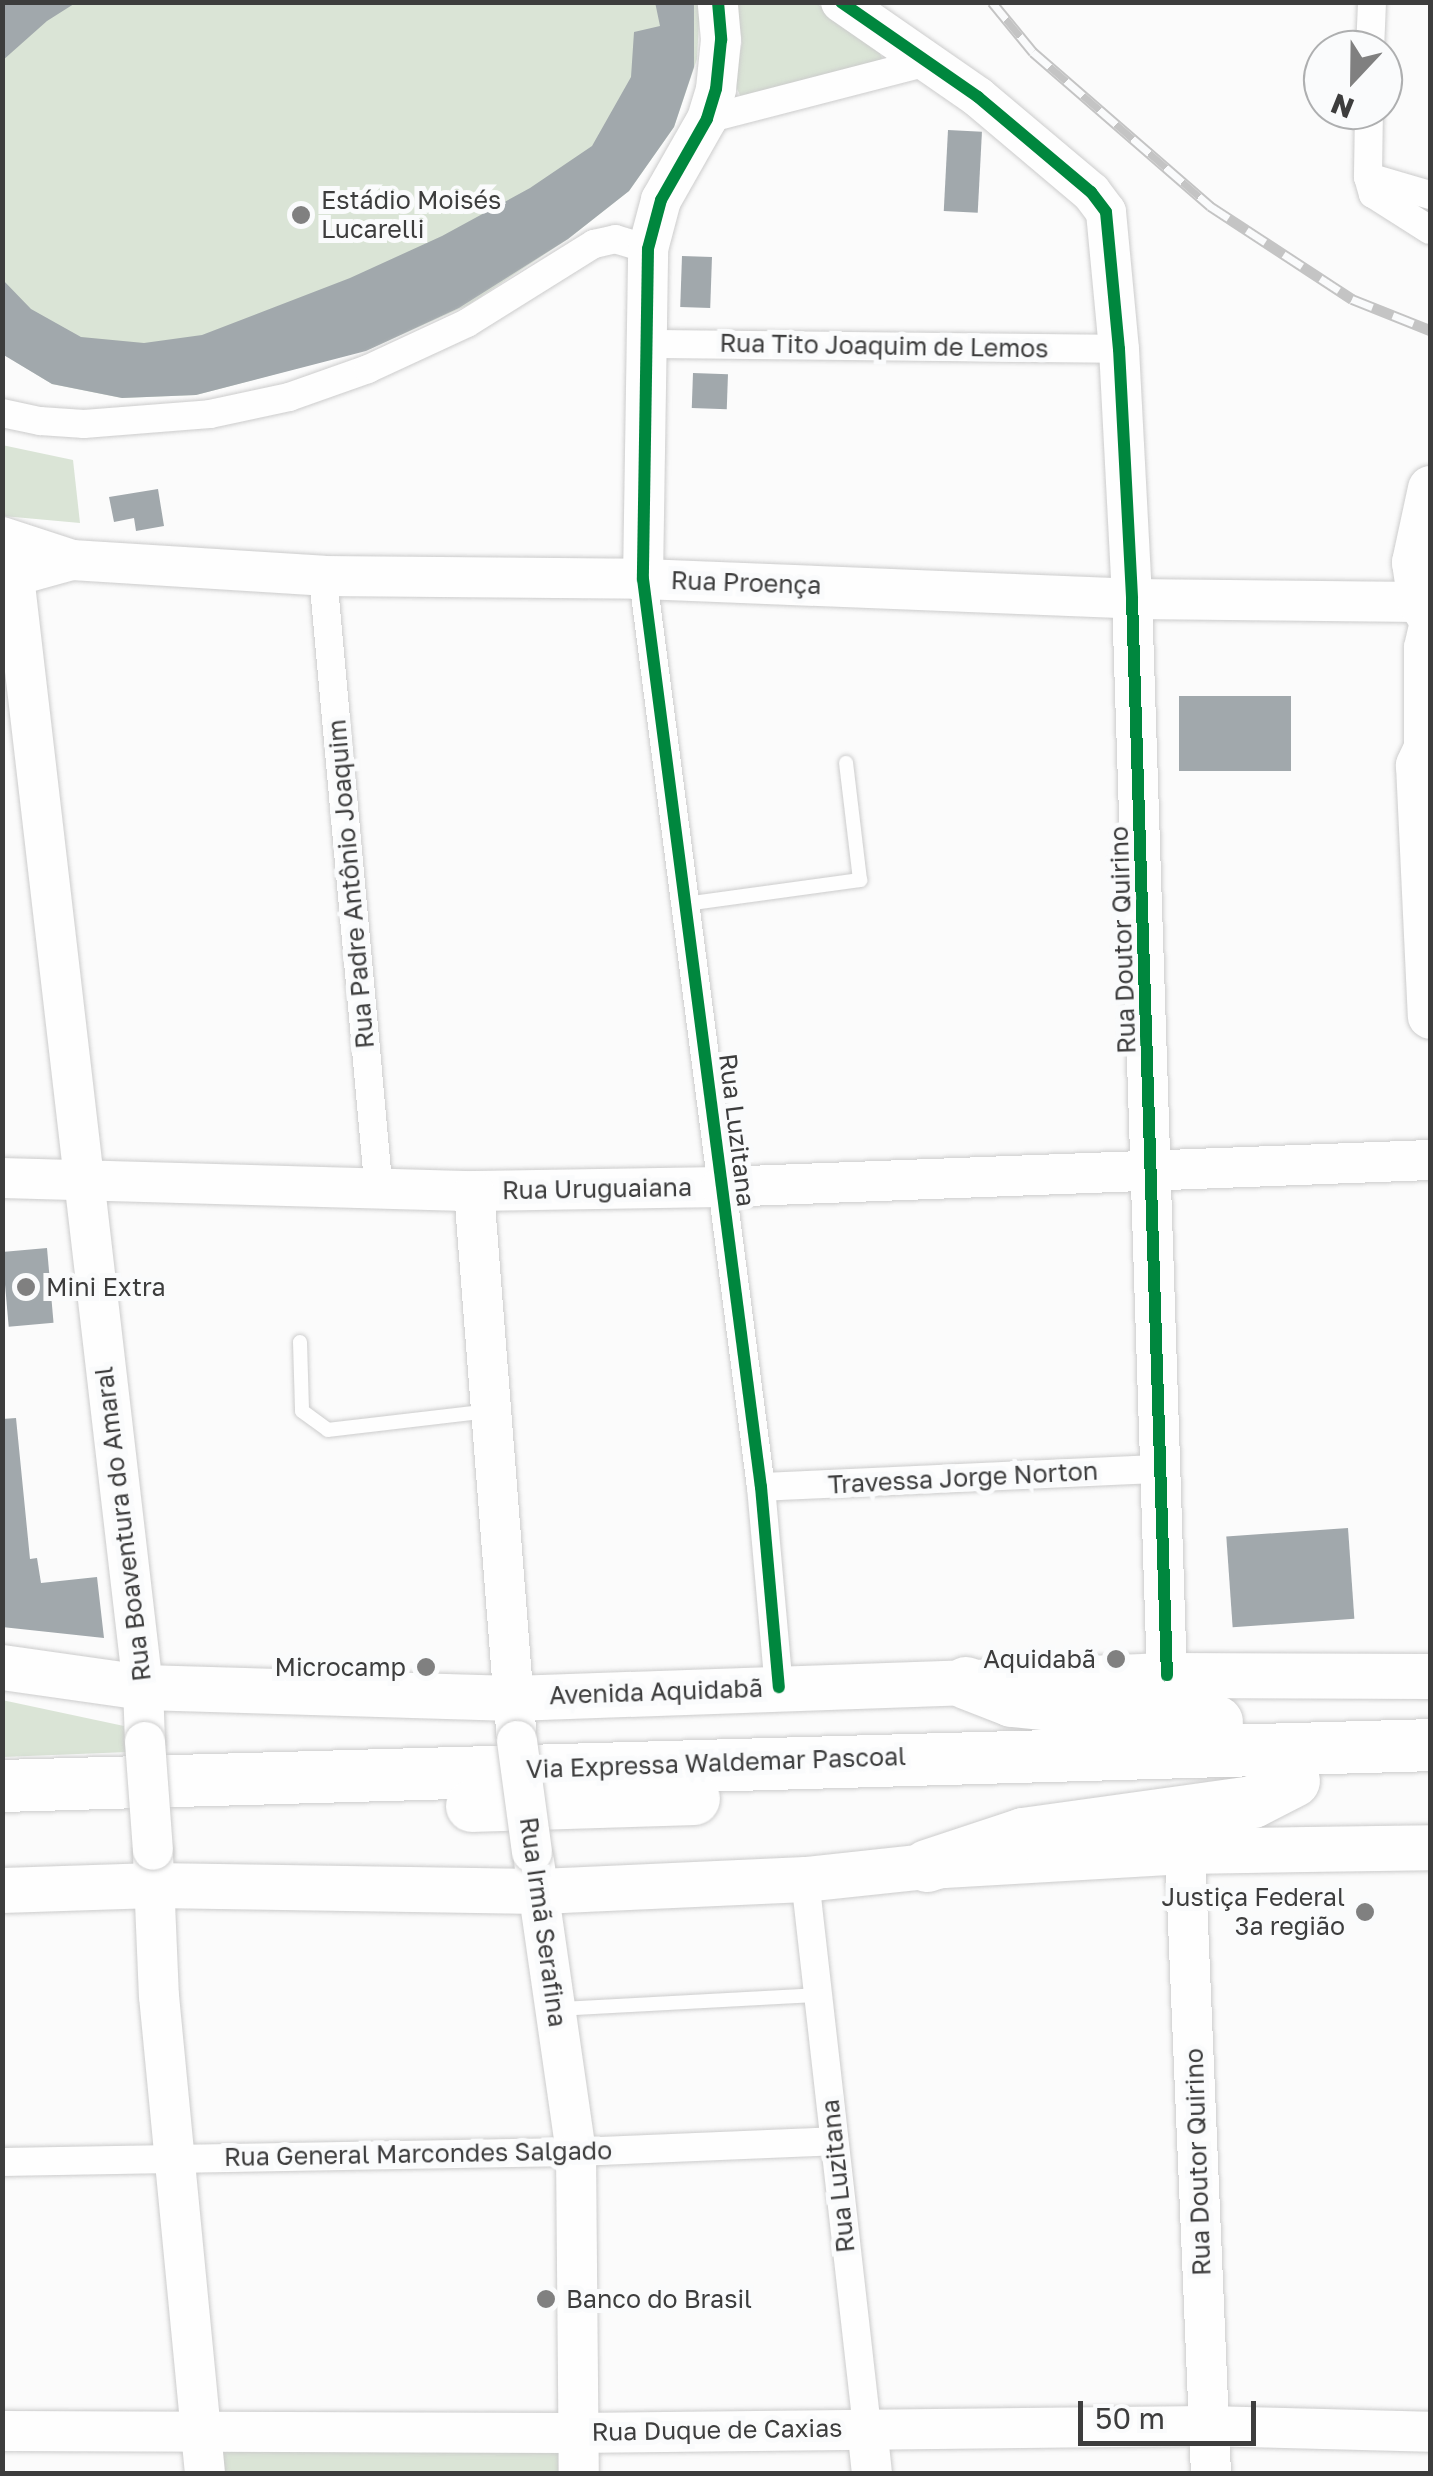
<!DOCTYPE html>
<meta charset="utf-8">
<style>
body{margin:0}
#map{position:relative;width:1433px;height:2476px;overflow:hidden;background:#fbfbfb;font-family:"Golos Text",sans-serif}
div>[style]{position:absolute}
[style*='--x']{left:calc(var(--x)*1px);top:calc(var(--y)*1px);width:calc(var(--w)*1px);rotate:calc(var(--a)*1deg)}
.green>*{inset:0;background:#dae4d6;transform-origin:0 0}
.building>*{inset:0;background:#a1a8ac;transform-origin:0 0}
.roads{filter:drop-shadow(0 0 2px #ccc) drop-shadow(0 0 2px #ccc)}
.lane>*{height:14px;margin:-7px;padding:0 7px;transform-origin:7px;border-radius:7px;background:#fefefe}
.street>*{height:28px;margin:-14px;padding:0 14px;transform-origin:14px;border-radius:14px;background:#fefefe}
.secondary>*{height:40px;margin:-20px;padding:0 20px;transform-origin:20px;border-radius:20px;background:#fefefe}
.primary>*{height:45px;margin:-22.5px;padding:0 22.5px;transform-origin:22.5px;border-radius:22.5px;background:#fefefe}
.highway>*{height:52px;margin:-26px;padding:0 26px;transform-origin:26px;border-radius:26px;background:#fefefe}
.rail>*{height:11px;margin-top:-5.5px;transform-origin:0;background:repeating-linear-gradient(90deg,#fafbfc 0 22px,#c4c4c4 0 44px);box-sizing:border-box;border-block:2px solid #c4c4c4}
.bridges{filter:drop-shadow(0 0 2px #ccc) drop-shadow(0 0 2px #ccc)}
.secondary-bridge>*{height:40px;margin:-20px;padding:0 20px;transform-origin:20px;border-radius:20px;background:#fefefe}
.cycleway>*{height:12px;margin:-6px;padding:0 6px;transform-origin:6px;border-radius:6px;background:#00873e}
.dots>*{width:28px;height:28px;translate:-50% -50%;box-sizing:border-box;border:5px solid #fafbfc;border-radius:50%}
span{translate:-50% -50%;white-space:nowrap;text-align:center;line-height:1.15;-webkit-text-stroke:10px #fafbfc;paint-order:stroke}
.poi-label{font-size:25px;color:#3d3d3d}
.left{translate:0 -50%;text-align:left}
.right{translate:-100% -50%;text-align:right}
.street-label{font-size:25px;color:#3d3d3d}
.frame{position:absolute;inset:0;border:5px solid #3d3d3d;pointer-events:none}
.north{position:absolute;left:1303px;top:30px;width:100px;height:100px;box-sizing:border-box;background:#fafbfc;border:2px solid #aeafb0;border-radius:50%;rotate:202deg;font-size:28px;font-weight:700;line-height:40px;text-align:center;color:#3d3d3d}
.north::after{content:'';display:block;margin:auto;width:35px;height:45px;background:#808080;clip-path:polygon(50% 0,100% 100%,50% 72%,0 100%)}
.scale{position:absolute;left:1078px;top:2401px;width:178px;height:45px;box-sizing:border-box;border:5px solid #3d3d3d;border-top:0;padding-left:12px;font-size:30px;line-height:35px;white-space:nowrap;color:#3d3d3d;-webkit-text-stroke:8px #fafbfc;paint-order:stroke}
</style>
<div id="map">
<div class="green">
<div style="clip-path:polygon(2px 3px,700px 3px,697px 59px,674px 127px,629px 191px,568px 239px,468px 305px,370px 349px,196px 395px,122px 398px,52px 384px,3px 354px)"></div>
<div style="clip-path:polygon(737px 3px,816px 3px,877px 47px,882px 58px,876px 69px,741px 97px,734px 83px,742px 43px)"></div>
<div style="clip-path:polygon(2px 445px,73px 460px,80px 523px,3px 516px)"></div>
<div style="clip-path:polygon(2px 1700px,124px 1726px,128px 1752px,3px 1757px)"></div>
<div style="left:221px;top:2448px;width:337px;height:25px"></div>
</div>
<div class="building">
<div style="clip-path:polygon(2px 2px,77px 2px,47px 21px,2px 61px)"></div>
<div style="clip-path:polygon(655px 2px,694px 2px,694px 67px,674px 127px,629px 191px,568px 239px,459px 308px,366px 351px,196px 395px,122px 398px,52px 384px,2px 354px,2px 279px,31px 309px,81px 337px,144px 343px,202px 335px,350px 278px,442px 236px,530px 188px,592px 146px,631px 77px,634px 32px,660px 26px)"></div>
<div style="left:948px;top:130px;width:34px;height:81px;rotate:3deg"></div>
<div style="left:682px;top:256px;width:30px;height:51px;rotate:2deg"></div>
<div style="left:693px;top:373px;width:35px;height:35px;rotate:2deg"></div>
<div style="clip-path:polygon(158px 489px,164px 526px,136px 531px,134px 518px,114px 522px,109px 497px)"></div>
<div style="left:1179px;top:696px;width:112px;height:75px"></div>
<div style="left:47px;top:1248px;width:75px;height:45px;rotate:85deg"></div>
<div style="clip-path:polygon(16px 1418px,30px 1559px,37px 1558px,41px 1583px,97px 1577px,104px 1638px,2px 1627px,2px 1419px)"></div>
<div style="left:1348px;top:1528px;width:91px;height:122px;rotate:86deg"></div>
</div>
<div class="roads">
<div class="lane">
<div style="--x:685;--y:904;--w:177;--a:-7.8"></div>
<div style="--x:860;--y:880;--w:118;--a:-96.8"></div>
<div style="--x:300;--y:1342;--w:69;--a:88.3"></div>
<div style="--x:302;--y:1411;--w:32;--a:36"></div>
<div style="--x:328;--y:1430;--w:163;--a:-6.7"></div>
<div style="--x:559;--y:2009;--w:259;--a:-3.1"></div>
</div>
<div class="street">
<div style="--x:1370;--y:50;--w:48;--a:-87.6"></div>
<div style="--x:1369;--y:110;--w:67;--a:90.9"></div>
<div style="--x:1368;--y:177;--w:18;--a:74"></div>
<div style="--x:1373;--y:194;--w:67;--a:32.3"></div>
<div style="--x:707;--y:119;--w:227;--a:-14.5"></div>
<div style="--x:1368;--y:177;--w:65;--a:16.2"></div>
<div style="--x:648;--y:344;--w:471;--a:0.6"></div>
<div style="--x:2;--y:413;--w:39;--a:12"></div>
<div style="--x:40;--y:421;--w:44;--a:3.9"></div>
<div style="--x:84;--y:424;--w:126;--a:-4.5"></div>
<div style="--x:210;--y:414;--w:81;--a:-12.1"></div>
<div style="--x:289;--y:397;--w:84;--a:-19.5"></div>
<div style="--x:368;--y:369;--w:109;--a:-24.9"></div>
<div style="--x:467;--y:323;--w:150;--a:-31.9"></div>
<div style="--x:594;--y:244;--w:22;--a:-13"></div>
<div style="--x:615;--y:239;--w:34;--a:17"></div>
<div style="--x:323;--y:576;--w:619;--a:84.81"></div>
<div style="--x:643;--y:579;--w:916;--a:82.6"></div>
<div style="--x:761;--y:1487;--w:201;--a:84.9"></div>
<div style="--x:1418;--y:755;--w:108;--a:-90"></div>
<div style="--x:1418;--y:647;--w:35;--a:-77"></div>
<div style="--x:761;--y:1487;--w:403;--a:-2.6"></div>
<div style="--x:805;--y:1879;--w:551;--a:83.55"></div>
<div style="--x:2;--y:2162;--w:574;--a:-1"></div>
<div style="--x:576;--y:2152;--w:258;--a:-2.4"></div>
</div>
<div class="secondary">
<div style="--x:841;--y:2;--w:167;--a:34.7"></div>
<div style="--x:978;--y:97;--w:148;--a:40.1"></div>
<div style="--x:1091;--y:192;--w:25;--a:53"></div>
<div style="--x:1106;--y:212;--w:138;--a:84.6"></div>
<div style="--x:1119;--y:349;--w:250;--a:87"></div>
<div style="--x:1132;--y:599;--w:1077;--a:88.14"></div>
<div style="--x:2;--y:537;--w:74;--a:18.2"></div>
<div style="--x:2;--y:574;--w:12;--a:9"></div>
<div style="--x:14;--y:576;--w:60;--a:-15.4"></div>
<div style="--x:72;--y:560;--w:252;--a:3.6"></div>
<div style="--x:323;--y:576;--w:320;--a:0.5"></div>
<div style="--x:643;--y:579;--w:489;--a:2.3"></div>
<div style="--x:1132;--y:599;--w:288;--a:0.6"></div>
<div style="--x:14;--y:576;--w:1118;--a:83.38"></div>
<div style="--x:143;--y:1687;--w:55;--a:87.9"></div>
<div style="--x:643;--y:579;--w:330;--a:-89.1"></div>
<div style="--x:648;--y:249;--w:51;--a:-75.1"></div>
<div style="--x:661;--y:200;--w:93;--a:-60.4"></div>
<div style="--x:707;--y:119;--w:31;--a:-73"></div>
<div style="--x:716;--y:89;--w:49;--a:-84.2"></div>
<div style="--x:721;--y:40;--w:38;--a:-95"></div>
<div style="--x:2;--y:1178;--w:472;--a:1.6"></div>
<div style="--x:474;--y:1191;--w:247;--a:-0.9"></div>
<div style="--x:721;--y:1187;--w:710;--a:-2.18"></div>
<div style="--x:474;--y:1191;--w:541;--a:85.54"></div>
<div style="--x:1185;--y:1851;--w:624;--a:87.61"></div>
<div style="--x:153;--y:1855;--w:141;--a:87.6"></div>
<div style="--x:159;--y:1996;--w:480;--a:84.5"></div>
<div style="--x:534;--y:1861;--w:294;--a:81.8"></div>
<div style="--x:576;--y:2152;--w:322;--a:89.5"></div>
<div style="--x:867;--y:2427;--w:47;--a:83.9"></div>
<div style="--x:2;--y:2431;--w:573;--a:0.2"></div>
<div style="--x:575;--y:2433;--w:632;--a:-0.63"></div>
<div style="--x:1207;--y:2426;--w:223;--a:1.5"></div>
</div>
<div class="primary">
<div style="--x:1430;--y:488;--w:76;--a:102.2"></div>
<div style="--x:1414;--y:562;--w:40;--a:81.5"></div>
<div style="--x:1420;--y:602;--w:18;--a:56"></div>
<div style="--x:1430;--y:739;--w:29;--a:115"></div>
<div style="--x:1418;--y:765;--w:251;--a:87.3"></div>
<div style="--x:2;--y:1667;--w:142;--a:8.1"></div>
<div style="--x:143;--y:1687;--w:370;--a:1.7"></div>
<div style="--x:513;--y:1698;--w:654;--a:-2.01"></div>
<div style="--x:1167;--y:1675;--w:263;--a:0.2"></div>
<div style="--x:2;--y:1890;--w:152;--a:-1.9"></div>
<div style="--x:154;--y:1885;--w:386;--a:0.9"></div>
<div style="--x:540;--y:1891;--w:265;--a:-2.6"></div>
<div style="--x:805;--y:1879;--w:123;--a:-6.1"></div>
<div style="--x:927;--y:1866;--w:258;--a:-3.3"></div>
<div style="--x:1185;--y:1851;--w:245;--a:-0.9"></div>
</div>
<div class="highway">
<div style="--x:966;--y:1683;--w:49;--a:21.4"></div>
<div style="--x:1012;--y:1701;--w:206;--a:5.8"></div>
<div style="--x:2;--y:1786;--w:1429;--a:-1.64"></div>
<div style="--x:472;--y:1806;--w:222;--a:-1.8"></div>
<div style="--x:927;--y:1866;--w:101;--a:-18.4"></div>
<div style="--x:1023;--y:1834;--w:232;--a:-7.9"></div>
<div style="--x:1253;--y:1802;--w:46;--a:-27.1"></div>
</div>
</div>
<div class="rail">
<div style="--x:992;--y:2;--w:65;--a:50.6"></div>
<div style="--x:1033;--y:52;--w:235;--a:41"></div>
<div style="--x:1210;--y:206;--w:170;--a:33.2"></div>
<div style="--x:1352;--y:299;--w:84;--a:21.7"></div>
</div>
<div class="bridges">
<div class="secondary-bridge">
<div style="--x:517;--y:1741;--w:112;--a:82.3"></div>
<div style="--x:145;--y:1742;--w:108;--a:85.8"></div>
</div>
</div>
<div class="cycleway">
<div style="--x:718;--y:2;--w:38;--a:85"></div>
<div style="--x:721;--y:40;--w:49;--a:95.8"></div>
<div style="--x:716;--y:89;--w:31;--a:107"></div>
<div style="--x:707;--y:119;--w:93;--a:119.6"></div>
<div style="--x:661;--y:200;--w:51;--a:104.9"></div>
<div style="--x:648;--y:249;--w:330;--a:90.9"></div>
<div style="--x:643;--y:579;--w:916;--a:82.6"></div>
<div style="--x:761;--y:1487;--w:201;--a:84.9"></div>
<div style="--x:841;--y:2;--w:167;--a:34.7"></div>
<div style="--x:978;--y:97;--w:148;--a:40.1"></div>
<div style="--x:1091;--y:192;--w:25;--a:53"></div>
<div style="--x:1106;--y:212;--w:138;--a:84.6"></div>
<div style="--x:1119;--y:349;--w:250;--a:87"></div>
<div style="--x:1132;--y:599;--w:1077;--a:88.14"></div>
</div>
<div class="dots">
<div style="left:301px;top:215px;background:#808080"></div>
<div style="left:26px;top:1287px;background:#808080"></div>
<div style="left:1116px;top:1659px;background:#808080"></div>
<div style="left:426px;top:1667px;background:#808080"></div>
<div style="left:1365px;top:1912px;background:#808080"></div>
<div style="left:546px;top:2299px;background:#808080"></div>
</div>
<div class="poi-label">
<span class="left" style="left:321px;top:215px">Estádio Moisés<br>Lucarelli</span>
<span class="left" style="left:46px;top:1287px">Mini Extra</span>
<span class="right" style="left:1096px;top:1659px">Aquidabã</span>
<span class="right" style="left:406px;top:1667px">Microcamp</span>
<span class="right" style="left:1345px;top:1912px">Justiça Federal<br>3ª região</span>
<span class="left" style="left:566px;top:2299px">Banco do Brasil</span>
</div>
<div class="street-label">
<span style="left:884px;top:346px;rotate:1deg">Rua Tito Joaquim de Lemos</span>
<span style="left:746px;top:583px;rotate:2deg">Rua Proença</span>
<span style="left:351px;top:884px;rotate:-95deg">Rua Padre Antônio Joaquim</span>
<span style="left:1123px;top:940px;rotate:-92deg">Rua Doutor Quirino</span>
<span style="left:737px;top:1130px;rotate:83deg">Rua Luzitana</span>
<span style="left:597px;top:1189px;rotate:-1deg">Rua Uruguaiana</span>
<span style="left:963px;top:1478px;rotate:-3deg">Travessa Jorge Norton</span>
<span style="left:123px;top:1524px;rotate:-97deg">Rua Boaventura do Amaral</span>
<span style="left:656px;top:1692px;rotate:-2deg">Avenida Aquidabã</span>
<span style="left:716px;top:1763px;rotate:-2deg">Via Expressa Waldemar Pascoal</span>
<span style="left:543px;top:1922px;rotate:82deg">Rua Irmã Serafina</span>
<span style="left:418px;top:2154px;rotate:-1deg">Rua General Marcondes Salgado</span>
<span style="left:1198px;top:2162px;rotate:-92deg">Rua Doutor Quirino</span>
<span style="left:838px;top:2176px;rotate:-96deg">Rua Luzitana</span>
<span style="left:717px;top:2430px;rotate:-1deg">Rua Duque de Caxias</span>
</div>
<div class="frame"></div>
<div class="north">N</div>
<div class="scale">50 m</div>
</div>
